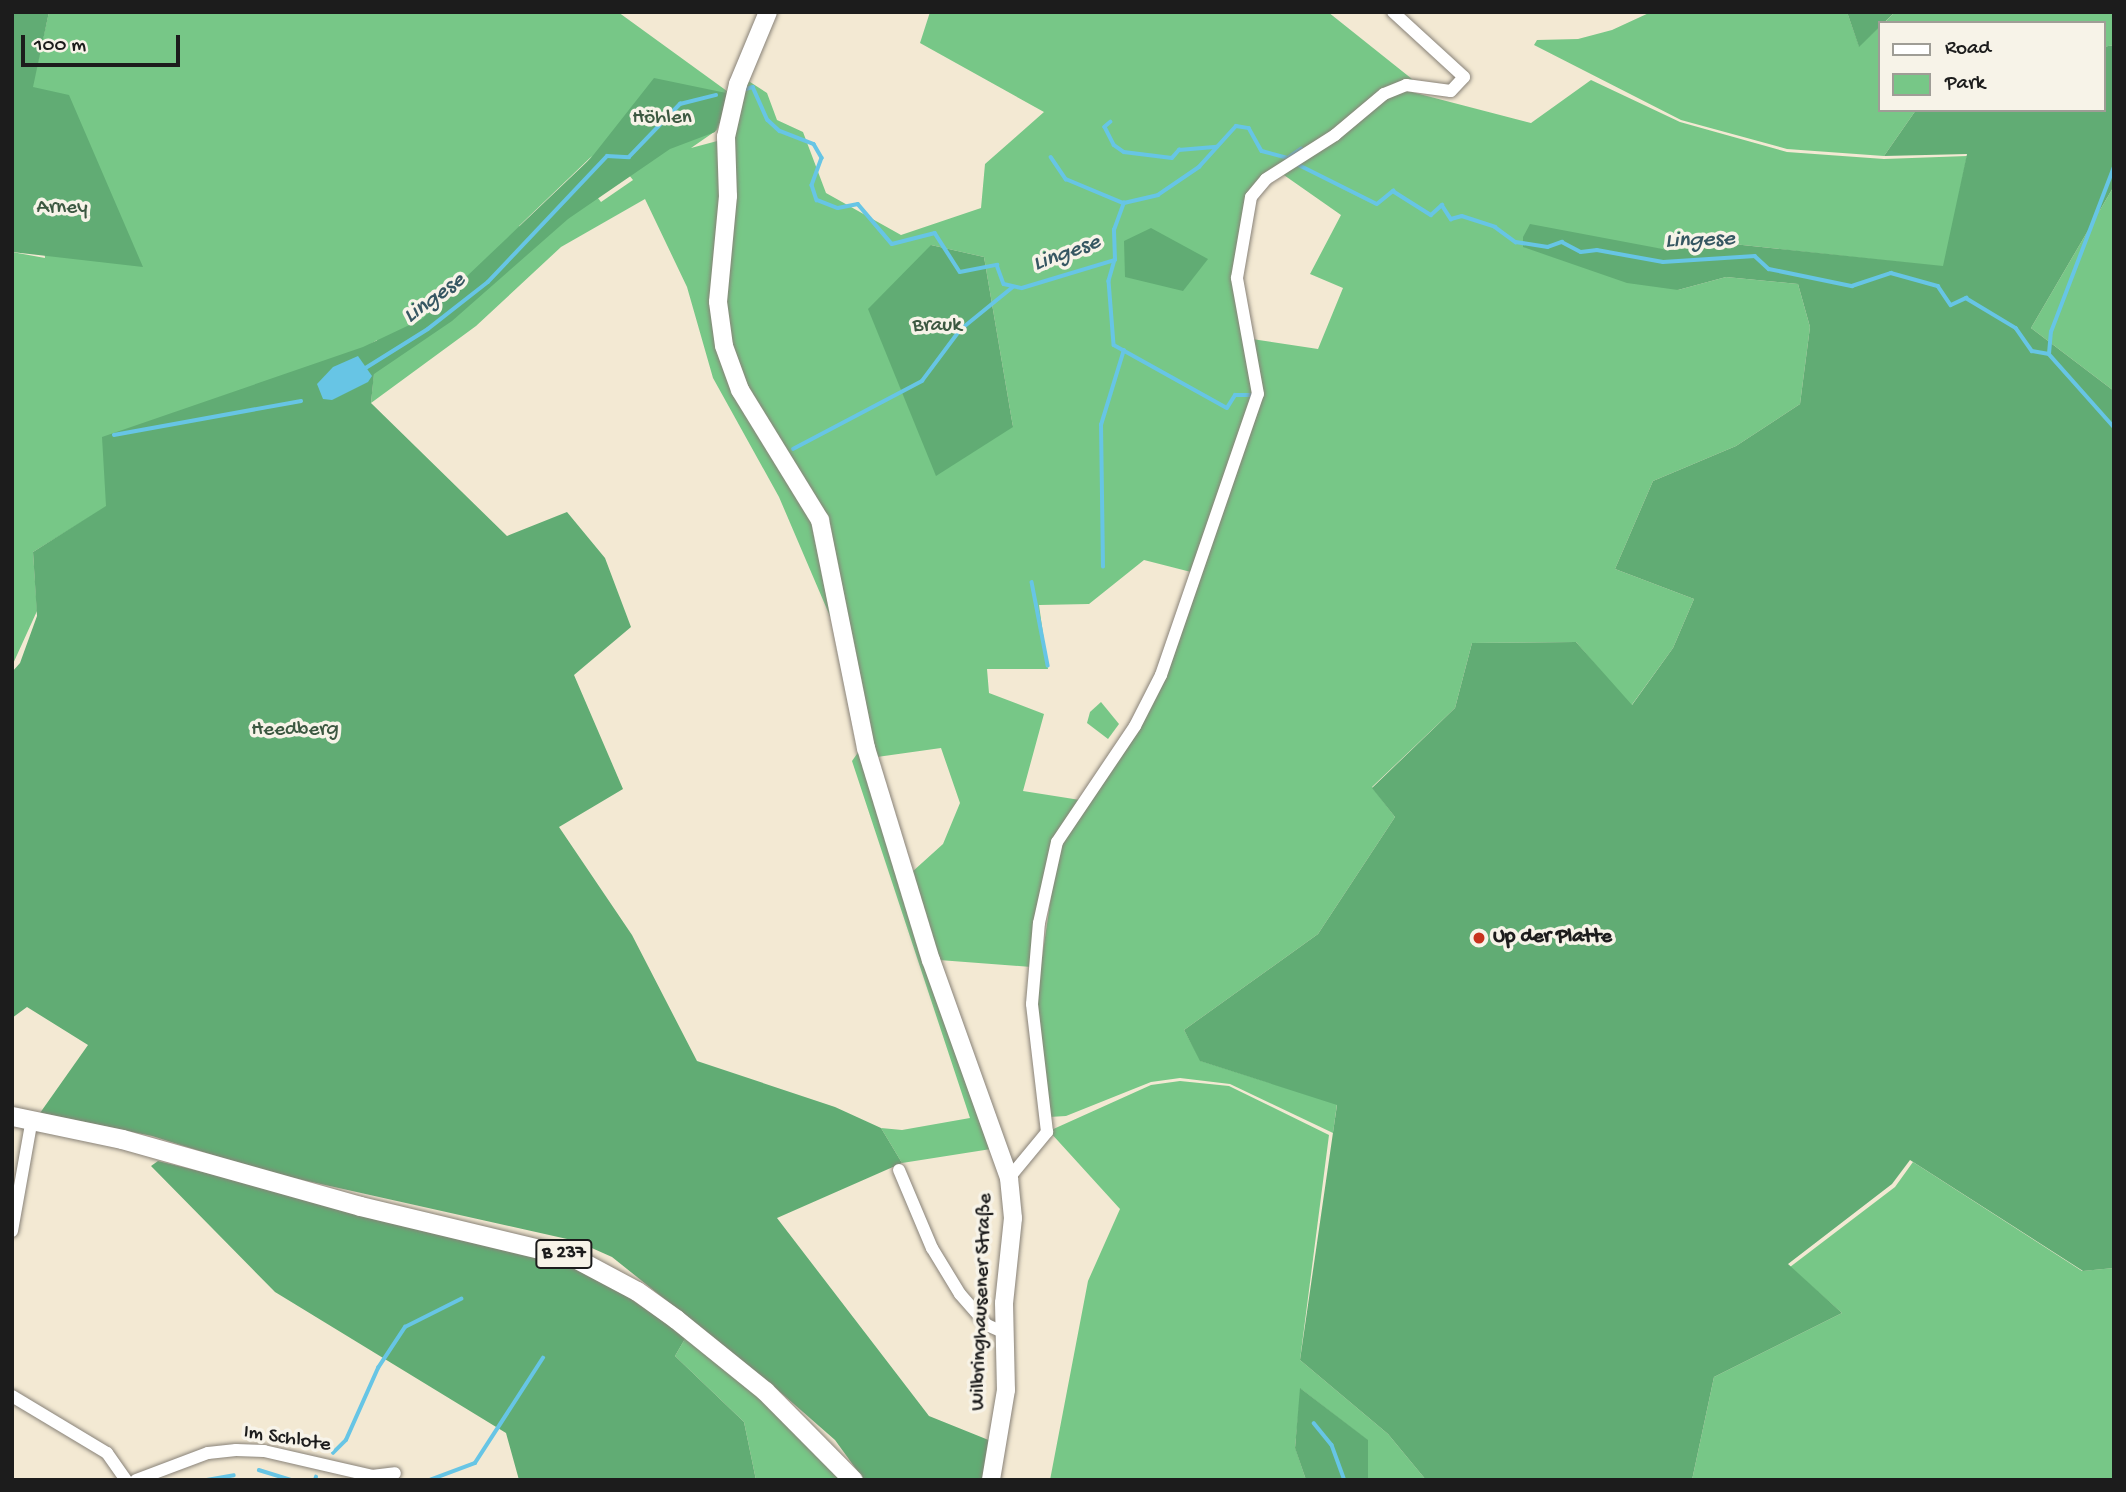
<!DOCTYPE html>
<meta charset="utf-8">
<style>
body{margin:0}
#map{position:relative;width:2126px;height:1492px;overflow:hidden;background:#f3e9d3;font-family:"Gochi Hand",sans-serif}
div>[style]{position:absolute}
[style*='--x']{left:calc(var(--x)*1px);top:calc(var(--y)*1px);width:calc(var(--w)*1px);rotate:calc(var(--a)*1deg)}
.green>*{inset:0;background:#77c787}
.forest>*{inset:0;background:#61ac74}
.water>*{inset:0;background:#67c5e5}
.stream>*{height:3.5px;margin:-1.75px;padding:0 1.75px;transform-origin:1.75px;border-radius:1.75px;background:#67c5e5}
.roads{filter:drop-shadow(0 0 2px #888278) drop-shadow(0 0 2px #888278)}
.street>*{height:12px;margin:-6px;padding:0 6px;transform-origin:6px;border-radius:6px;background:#fff}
.secondary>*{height:18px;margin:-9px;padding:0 9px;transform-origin:9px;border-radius:9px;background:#fff}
.primary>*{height:19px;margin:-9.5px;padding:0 9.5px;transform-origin:9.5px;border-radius:9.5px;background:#fff}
.dots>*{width:19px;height:19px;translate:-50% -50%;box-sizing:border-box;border:4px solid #f7f3e8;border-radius:50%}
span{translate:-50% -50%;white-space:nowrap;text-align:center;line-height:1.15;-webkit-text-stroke:7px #f7f3e8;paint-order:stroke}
.shield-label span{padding:2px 5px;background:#f7f3e8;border:2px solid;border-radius:5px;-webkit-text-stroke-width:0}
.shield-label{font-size:19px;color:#1c1c1c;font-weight:700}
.park-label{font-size:21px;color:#3c5841}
.poi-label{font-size:21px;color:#1c1c1c;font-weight:700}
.left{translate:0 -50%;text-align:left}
.street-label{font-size:21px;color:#1c1c1c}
.water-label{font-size:23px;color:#365762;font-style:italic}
.frame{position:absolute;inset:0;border:14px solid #1c1c1c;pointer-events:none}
.legend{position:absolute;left:1878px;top:21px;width:228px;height:91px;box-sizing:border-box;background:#f7f3e8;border:2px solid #9f9d96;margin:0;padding:9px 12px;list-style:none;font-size:21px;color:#1c1c1c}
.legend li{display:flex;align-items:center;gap:14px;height:35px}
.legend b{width:35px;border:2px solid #9f9d96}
.scale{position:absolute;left:21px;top:35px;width:159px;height:32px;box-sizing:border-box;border:4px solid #1c1c1c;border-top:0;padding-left:9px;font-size:21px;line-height:24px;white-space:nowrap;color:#1c1c1c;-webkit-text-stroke:5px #f7f3e8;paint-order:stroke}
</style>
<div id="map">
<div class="green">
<div style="clip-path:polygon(evenodd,49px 12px,618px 12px,731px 94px,717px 130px,691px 148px,721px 140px,723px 197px,709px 301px,716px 346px,733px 393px,812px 522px,832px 621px,779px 497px,713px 378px,687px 287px,645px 199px,561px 247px,476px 326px,371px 403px,377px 340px,33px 552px,37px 611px,12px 666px,12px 252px,45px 258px,32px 87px,49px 12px,592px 156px,532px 233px,520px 227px,519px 226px,592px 156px,49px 12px,616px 159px,633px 180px,601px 202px,585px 181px,616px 159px)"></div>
<div style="clip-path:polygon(evenodd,930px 12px,1328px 12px,1417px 83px,1403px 81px,1261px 179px,1234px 277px,1254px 393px,1191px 572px,1144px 560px,1089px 604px,1039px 605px,1048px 669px,987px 669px,989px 693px,1044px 714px,1023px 791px,1080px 800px,1055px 840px,1031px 967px,939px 960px,912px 872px,943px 844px,960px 803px,941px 748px,877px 757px,824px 520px,743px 389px,727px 346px,724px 303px,733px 136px,747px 80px,767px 93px,777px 120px,803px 132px,826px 193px,901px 235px,981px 208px,985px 164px,1044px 112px,920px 43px,930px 12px,931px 245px,984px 257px,1013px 427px,931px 245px)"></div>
<div style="clip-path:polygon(1651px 12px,1847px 12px,1859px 46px,1879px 27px,1879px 110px,1916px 110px,1884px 156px,1787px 149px,1681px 120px,1534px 45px,1537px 40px,1578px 39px,1612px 30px)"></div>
<div style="clip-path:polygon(1895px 12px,2113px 12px,2114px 45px,2103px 47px,2103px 23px,1884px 23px)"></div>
<div style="clip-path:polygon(1591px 80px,1680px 122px,1787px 152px,1884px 159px,1967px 156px,1944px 267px,1733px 244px,1668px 250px,1618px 244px,1678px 290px,1726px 277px,1798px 284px,1810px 327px,1800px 404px,1736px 446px,1653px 481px,1615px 569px,1694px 599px,1673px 648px,1631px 706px,1576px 642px,1472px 643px,1455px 708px,1372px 787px,1395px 817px,1318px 934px,1184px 1030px,1201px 1061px,1337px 1104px,1333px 1133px,1230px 1084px,1180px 1078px,1151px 1082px,1066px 1116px,1049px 1117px,1034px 1012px,1059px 843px,1139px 731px,1164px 676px,1261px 395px,1252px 339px,1318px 349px,1343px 288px,1310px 274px,1341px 215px,1281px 173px,1383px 98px,1404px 90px,1531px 123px)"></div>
<div style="clip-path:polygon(2114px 186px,2114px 391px,2031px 328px)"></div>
<div style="clip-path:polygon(1101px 702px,1119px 724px,1108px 739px,1087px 723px,1090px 712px)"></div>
<div style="clip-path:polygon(859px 751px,924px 962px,991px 1149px,902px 1163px,881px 1128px,902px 1130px,970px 1118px,852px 761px)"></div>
<div style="clip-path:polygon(1180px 1081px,1229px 1086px,1329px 1135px,1300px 1360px,1388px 1434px,1426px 1480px,1368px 1480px,1367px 1440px,1301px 1389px,1295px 1447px,1306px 1480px,1050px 1480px,1088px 1281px,1120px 1209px,1049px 1131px,1151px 1085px)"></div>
<div style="clip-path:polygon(1913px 1162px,2082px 1271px,2114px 1268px,2114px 1480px,1692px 1480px,1714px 1377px,1842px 1313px,1790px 1267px,1895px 1187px)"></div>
<div style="clip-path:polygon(686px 1337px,762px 1400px,840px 1480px,756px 1480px,744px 1422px,675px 1356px)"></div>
</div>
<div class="forest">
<div style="clip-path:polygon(12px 12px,49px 12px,33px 87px,69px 95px,143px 267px,12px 252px)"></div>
<div style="clip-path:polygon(1847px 12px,1895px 12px,1859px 47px)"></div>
<div style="clip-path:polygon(2114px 45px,2114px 186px,2031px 328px,2114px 391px,2114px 1268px,2083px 1271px,1910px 1160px,1892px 1184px,1788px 1264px,1842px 1313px,1714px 1377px,1692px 1480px,1426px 1480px,1388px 1434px,1300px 1360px,1337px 1105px,1200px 1061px,1184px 1030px,1318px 934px,1395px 817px,1372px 788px,1455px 708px,1472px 643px,1576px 642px,1632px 705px,1673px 648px,1694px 599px,1615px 569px,1653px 481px,1736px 446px,1800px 404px,1810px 327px,1798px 284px,1726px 277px,1678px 290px,1627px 283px,1523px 247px,1523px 237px,1530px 224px,1668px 250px,1733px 244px,1943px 266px,1967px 154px,1884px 156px,1916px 110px,2103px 110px,2103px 47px)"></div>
<div style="clip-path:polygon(654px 78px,731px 94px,715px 132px,670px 149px,568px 219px,452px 321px,374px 374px,371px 403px,507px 536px,567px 512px,605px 558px,631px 627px,574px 675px,623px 789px,559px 827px,632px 935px,697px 1061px,835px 1107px,881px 1128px,902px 1163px,777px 1218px,929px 1416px,991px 1441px,984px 1480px,864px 1480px,835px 1440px,771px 1384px,612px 1257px,576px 1241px,267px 1172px,152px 1136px,40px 1113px,88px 1045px,27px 1007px,12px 1018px,12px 672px,20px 663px,37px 616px,33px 552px,106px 506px,102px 437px,363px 347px,422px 319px,591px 158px)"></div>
<div style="clip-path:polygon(1151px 228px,1208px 259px,1183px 291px,1125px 277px,1124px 241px)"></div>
<div style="clip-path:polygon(931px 245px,984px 257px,1013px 427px,936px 476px,868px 309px)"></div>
<div style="clip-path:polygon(158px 1161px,548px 1257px,599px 1277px,686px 1337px,675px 1356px,744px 1422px,756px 1480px,519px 1480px,506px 1433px,275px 1292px,151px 1166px)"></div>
<div style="clip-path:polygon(1300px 1388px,1368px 1440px,1368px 1480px,1306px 1480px,1295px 1448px)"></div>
</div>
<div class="water">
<div style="clip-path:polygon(358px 356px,372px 376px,368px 382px,332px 400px,323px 399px,317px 384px,333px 367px)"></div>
</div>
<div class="stream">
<div style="--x:746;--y:89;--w:7;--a:-16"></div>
<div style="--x:753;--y:87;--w:36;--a:66"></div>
<div style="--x:768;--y:120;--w:16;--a:43"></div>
<div style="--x:780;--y:131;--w:36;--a:21"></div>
<div style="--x:814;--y:144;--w:16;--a:60"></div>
<div style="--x:822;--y:158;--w:29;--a:110"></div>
<div style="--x:812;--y:185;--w:16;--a:72"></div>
<div style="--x:817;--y:200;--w:22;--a:21"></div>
<div style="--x:838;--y:208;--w:20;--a:-11"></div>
<div style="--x:858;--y:204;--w:52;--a:49.6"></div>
<div style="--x:892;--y:244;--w:44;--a:-14.3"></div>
<div style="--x:935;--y:233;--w:46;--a:57.3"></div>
<div style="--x:960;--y:272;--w:38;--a:-11"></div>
<div style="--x:997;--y:265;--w:20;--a:70"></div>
<div style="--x:1004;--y:284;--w:18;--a:13"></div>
<div style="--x:1022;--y:288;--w:97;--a:-16.8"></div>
<div style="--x:1115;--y:260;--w:30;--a:-92"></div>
<div style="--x:1114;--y:230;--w:29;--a:-70"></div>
<div style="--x:1124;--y:203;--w:35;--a:-13"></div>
<div style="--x:1158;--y:195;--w:50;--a:-34.3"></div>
<div style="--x:1199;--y:167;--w:55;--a:-47.9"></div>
<div style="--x:1236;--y:126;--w:13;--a:9"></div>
<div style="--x:1249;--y:128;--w:26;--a:61"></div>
<div style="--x:1262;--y:151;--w:27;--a:15"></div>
<div style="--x:1288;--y:158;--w:16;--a:-35"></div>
<div style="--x:1111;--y:122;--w:8;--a:140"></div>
<div style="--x:1105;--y:127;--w:20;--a:63"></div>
<div style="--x:1114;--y:145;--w:12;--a:35"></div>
<div style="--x:1124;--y:152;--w:48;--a:7.1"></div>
<div style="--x:1172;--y:158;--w:11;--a:-49"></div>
<div style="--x:1179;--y:150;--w:38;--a:-5"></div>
<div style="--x:1051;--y:157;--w:27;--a:56"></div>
<div style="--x:1066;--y:179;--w:62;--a:22.8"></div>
<div style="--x:1297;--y:164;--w:89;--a:26.6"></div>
<div style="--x:1377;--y:204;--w:21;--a:-39"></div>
<div style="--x:1393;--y:191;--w:45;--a:32.3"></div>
<div style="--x:1431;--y:215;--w:15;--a:-42"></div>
<div style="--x:1442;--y:205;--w:17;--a:57"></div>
<div style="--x:1451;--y:219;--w:11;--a:-15"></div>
<div style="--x:1462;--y:216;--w:35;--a:18"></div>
<div style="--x:1495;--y:227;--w:26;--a:36"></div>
<div style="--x:1516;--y:242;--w:32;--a:9"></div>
<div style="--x:1548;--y:247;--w:15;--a:-20"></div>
<div style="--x:1562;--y:242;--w:21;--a:28"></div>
<div style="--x:1581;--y:252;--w:16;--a:-7"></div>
<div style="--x:1597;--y:250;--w:67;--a:10.3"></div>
<div style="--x:1663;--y:262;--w:92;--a:-3.7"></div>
<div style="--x:1755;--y:256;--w:19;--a:43"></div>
<div style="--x:1769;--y:269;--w:85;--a:11.6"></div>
<div style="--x:1852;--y:286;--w:41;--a:-18.4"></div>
<div style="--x:1891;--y:273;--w:49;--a:15.5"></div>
<div style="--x:1938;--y:286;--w:23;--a:56"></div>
<div style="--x:1951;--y:305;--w:17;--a:-25"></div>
<div style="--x:1966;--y:298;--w:58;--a:31"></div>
<div style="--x:2016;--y:328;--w:28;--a:55"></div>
<div style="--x:2032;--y:351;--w:17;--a:10"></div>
<div style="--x:2049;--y:354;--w:98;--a:48.3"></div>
<div style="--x:1115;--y:260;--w:22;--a:106"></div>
<div style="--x:1109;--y:281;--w:64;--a:85.5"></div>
<div style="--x:1114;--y:345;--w:129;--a:29.1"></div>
<div style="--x:1227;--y:408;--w:15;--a:-58"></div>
<div style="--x:1235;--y:395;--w:17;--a:0"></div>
<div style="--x:2049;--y:354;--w:22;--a:-85"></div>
<div style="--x:2051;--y:332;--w:177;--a:-69.1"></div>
<div style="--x:364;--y:369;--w:75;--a:-32"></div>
<div style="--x:428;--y:329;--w:76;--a:-38.1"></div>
<div style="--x:488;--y:282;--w:173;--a:-46.6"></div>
<div style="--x:607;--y:156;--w:22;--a:3"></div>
<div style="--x:629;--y:157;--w:74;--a:-46.1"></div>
<div style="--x:680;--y:104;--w:37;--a:-14"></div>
<div style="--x:114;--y:435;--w:190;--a:-10.3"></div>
<div style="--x:793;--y:449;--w:146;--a:-27.8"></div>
<div style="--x:922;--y:381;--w:64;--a:-53.3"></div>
<div style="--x:960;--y:330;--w:68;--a:-39.1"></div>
<div style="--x:1103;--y:567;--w:142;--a:-90.8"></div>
<div style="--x:1101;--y:425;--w:78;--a:-73"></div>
<div style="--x:1032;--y:582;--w:85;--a:79.1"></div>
<div style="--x:1314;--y:1423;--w:28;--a:51"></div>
<div style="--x:1332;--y:1445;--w:37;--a:70"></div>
<div style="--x:333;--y:1453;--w:18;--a:-45"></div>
<div style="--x:346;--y:1440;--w:79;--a:-66"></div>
<div style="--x:378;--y:1368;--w:49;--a:-56.6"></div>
<div style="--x:405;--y:1327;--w:63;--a:-26.6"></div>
<div style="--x:259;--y:1470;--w:34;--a:17"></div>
<div style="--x:207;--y:1480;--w:27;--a:-10"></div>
<div style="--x:315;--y:1480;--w:3;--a:-72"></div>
<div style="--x:430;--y:1480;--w:48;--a:-20.7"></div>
<div style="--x:475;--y:1463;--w:125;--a:-57.1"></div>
</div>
<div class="roads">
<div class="street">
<div style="--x:899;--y:1170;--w:85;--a:67.1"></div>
<div style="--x:932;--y:1248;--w:54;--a:58.7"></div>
<div style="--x:960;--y:1294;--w:41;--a:48.9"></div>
<div style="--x:987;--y:1325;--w:20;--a:24"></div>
<div style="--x:1009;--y:1178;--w:60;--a:-50.4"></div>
<div style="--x:1047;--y:1132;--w:129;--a:-96.7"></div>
<div style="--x:1032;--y:1004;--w:81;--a:-85.1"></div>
<div style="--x:1039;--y:923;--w:83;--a:-77.5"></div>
<div style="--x:1057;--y:842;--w:140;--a:-56.1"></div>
<div style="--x:1135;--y:726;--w:57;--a:-63"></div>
<div style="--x:1161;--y:675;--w:297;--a:-71"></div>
<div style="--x:1258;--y:394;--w:118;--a:-100.3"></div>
<div style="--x:1237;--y:278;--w:82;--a:-80.2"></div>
<div style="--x:1251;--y:197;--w:23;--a:-50"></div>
<div style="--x:1266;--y:179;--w:82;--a:-32.5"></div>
<div style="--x:1335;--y:135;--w:64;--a:-39.9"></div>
<div style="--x:1384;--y:94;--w:24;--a:-22"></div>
<div style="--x:1406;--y:85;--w:45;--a:7.6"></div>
<div style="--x:1451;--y:91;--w:19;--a:-47"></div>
<div style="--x:1464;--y:77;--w:96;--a:-137.5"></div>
<div style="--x:12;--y:1231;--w:114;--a:-79.9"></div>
<div style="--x:12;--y:1396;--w:111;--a:31"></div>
<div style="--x:107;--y:1453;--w:33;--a:55"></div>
<div style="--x:136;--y:1480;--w:77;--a:-20.6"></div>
<div style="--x:208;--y:1453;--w:28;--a:-6"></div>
<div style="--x:236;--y:1450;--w:28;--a:2"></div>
<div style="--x:264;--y:1451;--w:111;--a:13"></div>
<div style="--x:372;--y:1476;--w:23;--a:-7"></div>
</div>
<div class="secondary">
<div style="--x:768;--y:12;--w:78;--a:112.6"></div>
<div style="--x:738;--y:84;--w:54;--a:102.8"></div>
<div style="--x:726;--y:137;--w:59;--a:88.1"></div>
<div style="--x:728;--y:196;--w:106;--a:95.4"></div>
<div style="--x:718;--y:302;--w:44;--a:82.2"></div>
<div style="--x:724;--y:346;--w:47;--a:70"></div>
<div style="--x:740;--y:390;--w:153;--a:58.4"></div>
<div style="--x:820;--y:520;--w:233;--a:78.6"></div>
<div style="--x:866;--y:748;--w:222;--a:73"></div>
<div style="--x:931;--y:960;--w:232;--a:70.3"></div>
<div style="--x:1009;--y:1178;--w:40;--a:84.3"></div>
<div style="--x:1013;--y:1218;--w:85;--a:96"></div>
<div style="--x:1004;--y:1303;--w:87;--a:88.7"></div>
<div style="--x:1006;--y:1390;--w:91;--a:99.5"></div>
</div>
<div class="primary">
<div style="--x:12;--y:1116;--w:112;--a:11.8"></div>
<div style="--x:122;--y:1139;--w:247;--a:15.7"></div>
<div style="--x:360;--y:1206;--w:219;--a:13.5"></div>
<div style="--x:573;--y:1257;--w:72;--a:28"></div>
<div style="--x:637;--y:1291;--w:48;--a:35.7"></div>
<div style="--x:676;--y:1319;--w:114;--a:39"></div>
<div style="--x:765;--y:1391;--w:125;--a:45.3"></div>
</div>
</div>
<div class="dots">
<div style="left:1479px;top:938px;background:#c8321e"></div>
</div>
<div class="shield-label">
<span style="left:564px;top:1254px">B 237</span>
</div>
<div class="park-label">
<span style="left:662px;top:119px">Höhlen</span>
<span style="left:62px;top:209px">Arney</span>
<span style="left:937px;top:327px">Brauk</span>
<span style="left:295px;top:731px">Heedberg</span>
</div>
<div class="poi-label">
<span class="left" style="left:1493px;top:938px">Up der Platte</span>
</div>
<div class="street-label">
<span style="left:983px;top:1302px;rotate:-88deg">Wilbringhausener Straße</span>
<span style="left:287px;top:1440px;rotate:9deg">Im Schlote</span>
</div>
<div class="water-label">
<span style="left:1700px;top:241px;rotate:-2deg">Lingese</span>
<span style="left:1067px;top:254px;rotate:-20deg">Lingese</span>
<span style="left:435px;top:299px;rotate:-36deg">Lingese</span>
</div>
<div class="frame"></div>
<ul class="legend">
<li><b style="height:9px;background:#fff"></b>Road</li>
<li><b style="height:19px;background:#77c787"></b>Park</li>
</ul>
<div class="scale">100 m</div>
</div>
